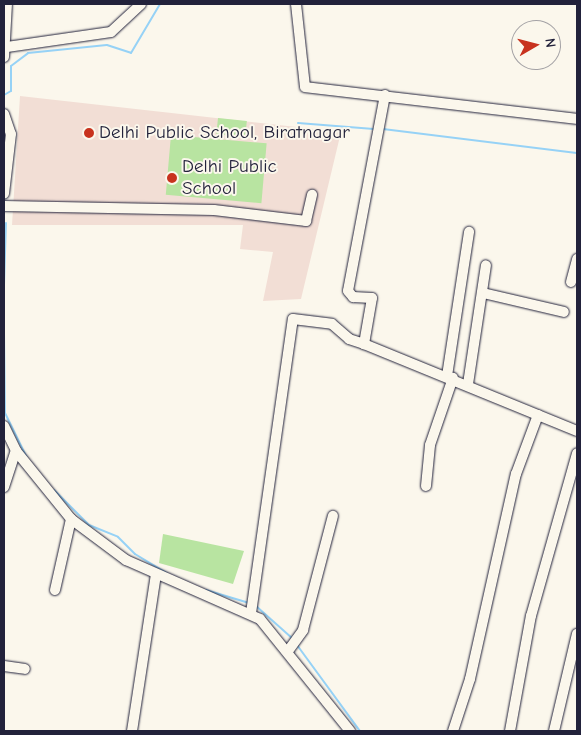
<!DOCTYPE html>
<style>
body{margin:0}
#map{position:relative;width:581px;height:735px;overflow:hidden;background:#fbf7ec;font-family:"Comic Neue",sans-serif}
div>[style]{position:absolute}
[style*='--x']{left:calc(var(--x)*1px);top:calc(var(--y)*1px);width:calc(var(--w)*1px);rotate:calc(var(--a)*1deg)}
.built>*{inset:0;background:#f2ded5}
.green>*{inset:0;background:#b8e4a1;transform-origin:0 0}
.stream>*{height:2px;margin:-1px;padding:0 1px;transform-origin:1px;border-radius:1px;background:#96d2f6}
.roads{filter:drop-shadow(0 0 1px #22223b) drop-shadow(0 0 1px #22223b)}
.minor>*{height:10px;margin:-5px;padding:0 5px;transform-origin:5px;border-radius:5px;background:#fbf7ec}
.dots>*{width:14px;height:14px;translate:-50% -50%;box-sizing:border-box;border:2px solid #fbf7ec;border-radius:50%}
span{translate:-50% -50%;white-space:nowrap;text-align:center;line-height:1.15;-webkit-text-stroke:4px #fbf7ec;paint-order:stroke}
.poi-label{font-size:19px;color:#22223b}
.left{translate:0 -50%;text-align:left}
.frame{position:absolute;inset:0;border:5px solid #22223b;pointer-events:none}
.north{position:absolute;left:511px;top:20px;width:50px;height:50px;box-sizing:border-box;background:#fbf7ec;border:1px solid #a4a2a5;border-radius:50%;rotate:82deg;font-size:14px;font-weight:700;line-height:20px;text-align:center;color:#22223b}
.north::after{content:'';display:block;margin:auto;width:18px;height:22px;background:#c8321e;clip-path:polygon(50% 0,100% 100%,50% 72%,0 100%)}
</style>
<div id="map">
<div class="built">
<div style="clip-path:polygon(20px 96px,341px 132px,301px 299px,263px 301px,273px 252px,240px 249px,243px 225px,12px 225px)"></div>
</div>
<div class="green">
<div style="left:218px;top:118px;width:29px;height:16px;rotate:6deg"></div>
<div style="left:171px;top:135px;width:96px;height:60px;rotate:5deg"></div>
<div style="clip-path:polygon(163px 534px,244px 551px,233px 584px,159px 563px)"></div>
</div>
<div class="stream">
<div style="--x:4;--y:95;--w:8;--a:-30"></div>
<div style="--x:11;--y:91;--w:25;--a:-90"></div>
<div style="--x:11;--y:66;--w:21;--a:-37"></div>
<div style="--x:28;--y:53;--w:79;--a:-5.8"></div>
<div style="--x:107;--y:45;--w:25;--a:18"></div>
<div style="--x:131;--y:53;--w:57;--a:-59.4"></div>
<div style="--x:298;--y:123;--w:76;--a:4.5"></div>
<div style="--x:383;--y:129;--w:195;--a:7.1"></div>
<div style="--x:4;--y:285;--w:62;--a:-88.2"></div>
<div style="--x:4;--y:333;--w:80;--a:89.3"></div>
<div style="--x:5;--y:413;--w:50;--a:63.9"></div>
<div style="--x:54;--y:490;--w:49;--a:45"></div>
<div style="--x:89;--y:525;--w:31;--a:22"></div>
<div style="--x:118;--y:537;--w:24;--a:45"></div>
<div style="--x:135;--y:554;--w:37;--a:31"></div>
<div style="--x:206;--y:590;--w:45;--a:16.8"></div>
<div style="--x:256;--y:606;--w:50;--a:41.7"></div>
<div style="--x:297;--y:645;--w:107;--a:53.8"></div>
</div>
<div class="roads">
<div class="minor">
<div style="--x:296;--y:4;--w:83;--a:83.8"></div>
<div style="--x:305;--y:87;--w:274;--a:6.7"></div>
<div style="--x:7;--y:47;--w:105;--a:-8.2"></div>
<div style="--x:111;--y:32;--w:41;--a:-43"></div>
<div style="--x:4;--y:57;--w:53;--a:-86.8"></div>
<div style="--x:385;--y:95;--w:199;--a:100.7"></div>
<div style="--x:348;--y:291;--w:8;--a:50"></div>
<div style="--x:353;--y:297;--w:19;--a:3"></div>
<div style="--x:372;--y:298;--w:47;--a:99.9"></div>
<div style="--x:364;--y:344;--w:230;--a:22.2"></div>
<div style="--x:4;--y:114;--w:21;--a:71"></div>
<div style="--x:11;--y:134;--w:60;--a:96.7"></div>
<div style="--x:4;--y:206;--w:210;--a:1.1"></div>
<div style="--x:214;--y:210;--w:93;--a:6.8"></div>
<div style="--x:306;--y:221;--w:27;--a:-77"></div>
<div style="--x:571;--y:282;--w:24;--a:-75"></div>
<div style="--x:483;--y:293;--w:83;--a:13.2"></div>
<div style="--x:447;--y:376;--w:146;--a:-81.3"></div>
<div style="--x:468;--y:384;--w:120;--a:-81.4"></div>
<div style="--x:4;--y:426;--w:28;--a:64"></div>
<div style="--x:16;--y:451;--w:87;--a:51"></div>
<div style="--x:71;--y:519;--w:69;--a:36.7"></div>
<div style="--x:126;--y:560;--w:146;--a:23.8"></div>
<div style="--x:260;--y:619;--w:144;--a:51.2"></div>
<div style="--x:426;--y:486;--w:41;--a:-84.4"></div>
<div style="--x:430;--y:445;--w:71;--a:-71.1"></div>
<div style="--x:4;--y:487;--w:38;--a:-72"></div>
<div style="--x:55;--y:590;--w:73;--a:-77.3"></div>
<div style="--x:251;--y:613;--w:297;--a:-81.9"></div>
<div style="--x:293;--y:319;--w:39;--a:7"></div>
<div style="--x:332;--y:324;--w:23;--a:41"></div>
<div style="--x:349;--y:339;--w:16;--a:18"></div>
<div style="--x:288;--y:651;--w:26;--a:-54"></div>
<div style="--x:303;--y:630;--w:118;--a:-75.3"></div>
<div style="--x:4;--y:666;--w:21;--a:8"></div>
<div style="--x:132;--y:731;--w:158;--a:-81.3"></div>
<div style="--x:453;--y:731;--w:55;--a:-71.9"></div>
<div style="--x:470;--y:679;--w:210;--a:-77.4"></div>
<div style="--x:516;--y:474;--w:63;--a:-69.6"></div>
<div style="--x:510;--y:731;--w:117;--a:-79.7"></div>
<div style="--x:531;--y:616;--w:169;--a:-74.2"></div>
<div style="--x:554;--y:731;--w:100;--a:-76.7"></div>
</div>
</div>
<div class="dots">
<div style="left:89px;top:133px;background:#c8321e"></div>
<div style="left:172px;top:178px;background:#c8321e"></div>
</div>
<div class="poi-label">
<span class="left" style="left:99px;top:133px">Delhi Public School, Biratnagar</span>
<span class="left" style="left:182px;top:178px">Delhi Public<br>School</span>
</div>
<div class="frame"></div>
<div class="north">N</div>
</div>
